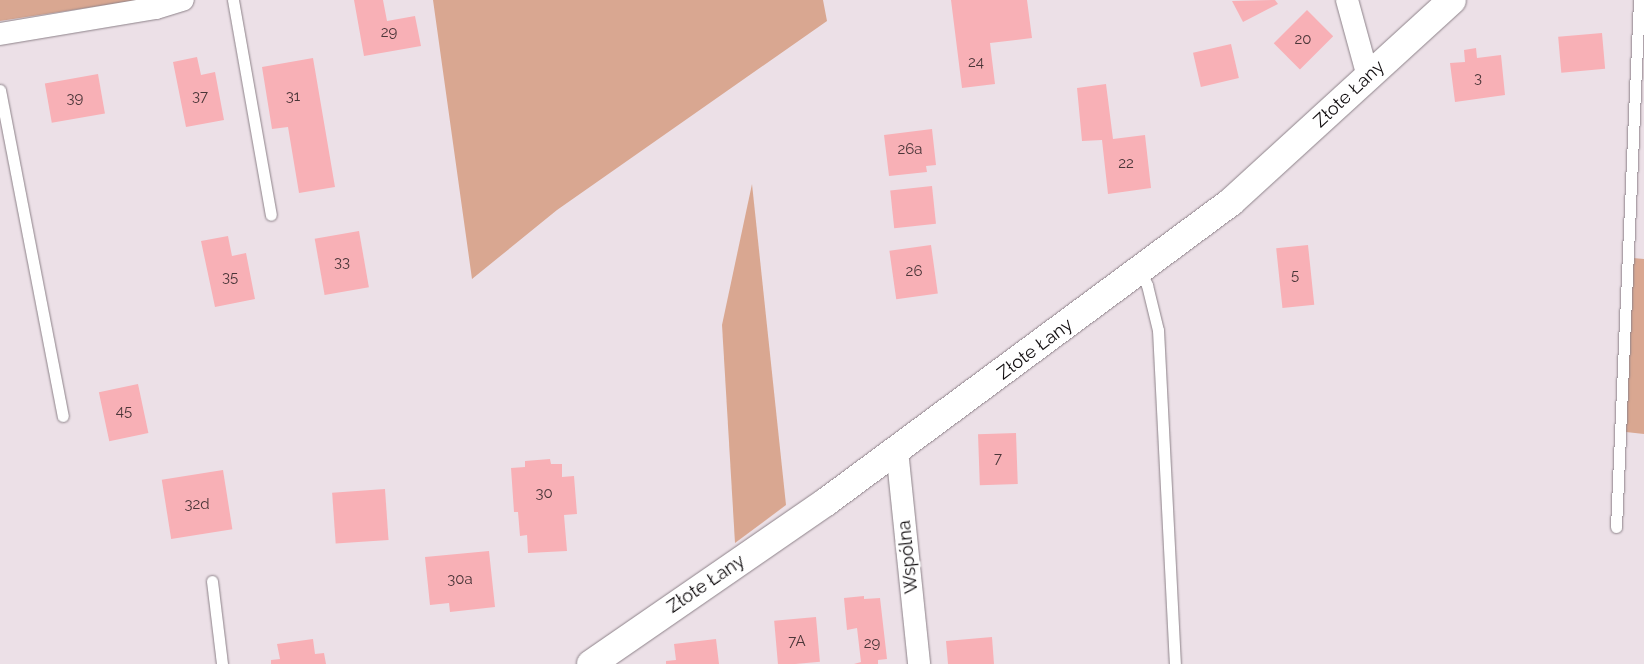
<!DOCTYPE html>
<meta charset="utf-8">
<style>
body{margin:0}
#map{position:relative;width:1644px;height:664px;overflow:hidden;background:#ece0e7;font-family:Raleway,sans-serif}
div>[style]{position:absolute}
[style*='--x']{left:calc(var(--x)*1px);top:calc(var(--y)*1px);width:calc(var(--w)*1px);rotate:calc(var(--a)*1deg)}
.green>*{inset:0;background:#d9a791}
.building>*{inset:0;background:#f8b0b6;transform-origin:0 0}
.roads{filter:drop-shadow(0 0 1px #8d8289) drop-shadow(0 0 1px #8d8289)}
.service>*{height:11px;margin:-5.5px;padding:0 5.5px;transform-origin:5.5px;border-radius:5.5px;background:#fff}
.minor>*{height:22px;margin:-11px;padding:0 11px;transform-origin:11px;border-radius:11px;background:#fff}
.tertiary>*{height:28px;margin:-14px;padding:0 14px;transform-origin:14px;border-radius:14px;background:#fff}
span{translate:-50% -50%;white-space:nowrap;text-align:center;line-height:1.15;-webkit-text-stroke:4.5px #fff;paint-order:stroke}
.number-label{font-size:15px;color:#4b3639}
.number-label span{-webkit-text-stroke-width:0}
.street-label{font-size:18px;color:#110d0f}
</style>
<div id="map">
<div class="green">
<div style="clip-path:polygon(0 0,139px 0,0 21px)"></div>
<div style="clip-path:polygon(433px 0,823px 0,827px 21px,557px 210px,472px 279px)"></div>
<div style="clip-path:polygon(752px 184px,786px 505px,735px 543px,722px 325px)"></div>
<div style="clip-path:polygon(1633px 258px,1644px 259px,1644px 434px,1626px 432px)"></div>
</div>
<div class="building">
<div style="clip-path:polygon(354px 0,383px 0,387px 21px,415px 16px,421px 46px,364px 56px)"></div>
<div style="clip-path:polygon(951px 0,1027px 0,1032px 38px,990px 43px,995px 84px,962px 88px)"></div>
<div style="clip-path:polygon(1275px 0,1278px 4px,1243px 22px,1232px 1px)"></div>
<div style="left:1307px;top:10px;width:37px;height:47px;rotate:45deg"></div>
<div style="left:1602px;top:33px;width:36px;height:44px;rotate:85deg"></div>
<div style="left:1231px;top:44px;width:35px;height:39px;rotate:77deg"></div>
<div style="clip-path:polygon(1476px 48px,1477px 58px,1501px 55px,1505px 95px,1455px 102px,1450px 63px,1465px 62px,1464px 50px)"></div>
<div style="clip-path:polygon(197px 57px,201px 75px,215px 72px,224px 120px,186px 127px,173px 62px)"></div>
<div style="clip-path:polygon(313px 58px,335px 187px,299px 193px,288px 127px,272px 129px,262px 67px)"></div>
<div style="left:98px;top:74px;width:40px;height:54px;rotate:80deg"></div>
<div style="clip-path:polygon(1106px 84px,1113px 139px,1145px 135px,1151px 188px,1108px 194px,1102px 140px,1082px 141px,1077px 88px)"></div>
<div style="clip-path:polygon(932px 129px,936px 165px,926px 166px,927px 172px,889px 176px,884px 135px)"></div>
<div style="left:932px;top:186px;width:38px;height:42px;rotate:84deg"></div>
<div style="left:359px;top:231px;width:57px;height:45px;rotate:80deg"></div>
<div style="clip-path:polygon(228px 236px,232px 256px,246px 253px,255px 299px,215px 307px,201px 241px)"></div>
<div style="left:931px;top:245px;width:49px;height:42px;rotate:82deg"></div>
<div style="left:1308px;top:245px;width:60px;height:32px;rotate:84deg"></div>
<div style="left:138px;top:384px;width:50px;height:40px;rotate:78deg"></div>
<div style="left:1016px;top:433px;width:51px;height:38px;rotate:88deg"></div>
<div style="clip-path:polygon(550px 459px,551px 464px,562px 464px,562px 477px,574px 476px,577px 514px,564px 515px,567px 551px,528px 553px,527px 535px,520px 536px,518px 512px,514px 512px,511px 468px,525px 467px,525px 461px)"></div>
<div style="left:223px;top:470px;width:60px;height:62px;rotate:81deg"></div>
<div style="left:385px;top:489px;width:51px;height:53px;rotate:86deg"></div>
<div style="clip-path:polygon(489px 551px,495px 607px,450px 612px,449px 603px,430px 605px,425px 557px)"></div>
<div style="clip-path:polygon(864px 596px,864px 599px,880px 598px,887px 659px,878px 660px,878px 664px,854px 664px,861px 662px,857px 628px,847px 630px,844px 598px)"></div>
<div style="left:816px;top:617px;width:45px;height:42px;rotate:85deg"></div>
<div style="clip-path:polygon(992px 637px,994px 664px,948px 664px,946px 641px)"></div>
<div style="clip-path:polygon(313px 639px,315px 654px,324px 653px,326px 664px,271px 664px,271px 660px,280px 659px,277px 644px)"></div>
<div style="clip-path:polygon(716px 639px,719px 664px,666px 664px,666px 661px,676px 660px,674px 644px)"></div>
</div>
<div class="roads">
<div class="service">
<div style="--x:233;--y:0;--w:218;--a:80"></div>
<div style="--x:0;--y:90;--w:332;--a:79.1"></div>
<div style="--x:1140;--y:270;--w:17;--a:65"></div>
<div style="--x:1147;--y:285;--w:46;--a:76.3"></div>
<div style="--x:1158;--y:330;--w:334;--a:87.1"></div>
<div style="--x:1616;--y:527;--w:528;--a:-87.5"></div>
<div style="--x:212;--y:581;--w:84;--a:83.1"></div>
</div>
<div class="minor">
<div style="--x:1347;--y:0;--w:80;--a:74.7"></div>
<div style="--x:0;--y:34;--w:158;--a:-9.5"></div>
<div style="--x:156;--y:8;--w:28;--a:-17"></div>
<div style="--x:897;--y:450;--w:215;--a:84.1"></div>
</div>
<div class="tertiary">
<div style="--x:591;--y:664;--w:285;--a:-34.6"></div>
<div style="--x:826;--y:502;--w:504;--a:-36.53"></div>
<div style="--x:1231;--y:202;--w:299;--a:-42.4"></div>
</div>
</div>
<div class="number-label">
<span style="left:389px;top:33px">29</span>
<span style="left:1303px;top:40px">20</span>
<span style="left:976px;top:63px">24</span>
<span style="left:1478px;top:79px">3</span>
<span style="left:200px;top:97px">37</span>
<span style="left:293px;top:97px">31</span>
<span style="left:75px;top:99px">39</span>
<span style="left:910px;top:150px">26a</span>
<span style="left:1126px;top:164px">22</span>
<span style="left:342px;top:263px">33</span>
<span style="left:914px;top:272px">26</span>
<span style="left:1295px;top:276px">5</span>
<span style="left:230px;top:278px">35</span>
<span style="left:124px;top:412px">45</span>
<span style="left:998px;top:459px">7</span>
<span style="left:544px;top:494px">30</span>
<span style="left:197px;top:505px">32d</span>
<span style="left:460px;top:580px">30a</span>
<span style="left:797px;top:642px">7A</span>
<span style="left:872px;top:644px">29</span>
</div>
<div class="street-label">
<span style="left:1349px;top:94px;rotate:-43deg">Złote Łany</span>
<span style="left:1035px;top:349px;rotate:-37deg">Złote Łany</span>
<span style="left:908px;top:557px;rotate:-96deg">Wspólna</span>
<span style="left:706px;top:584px;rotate:-34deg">Złote Łany</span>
</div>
</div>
